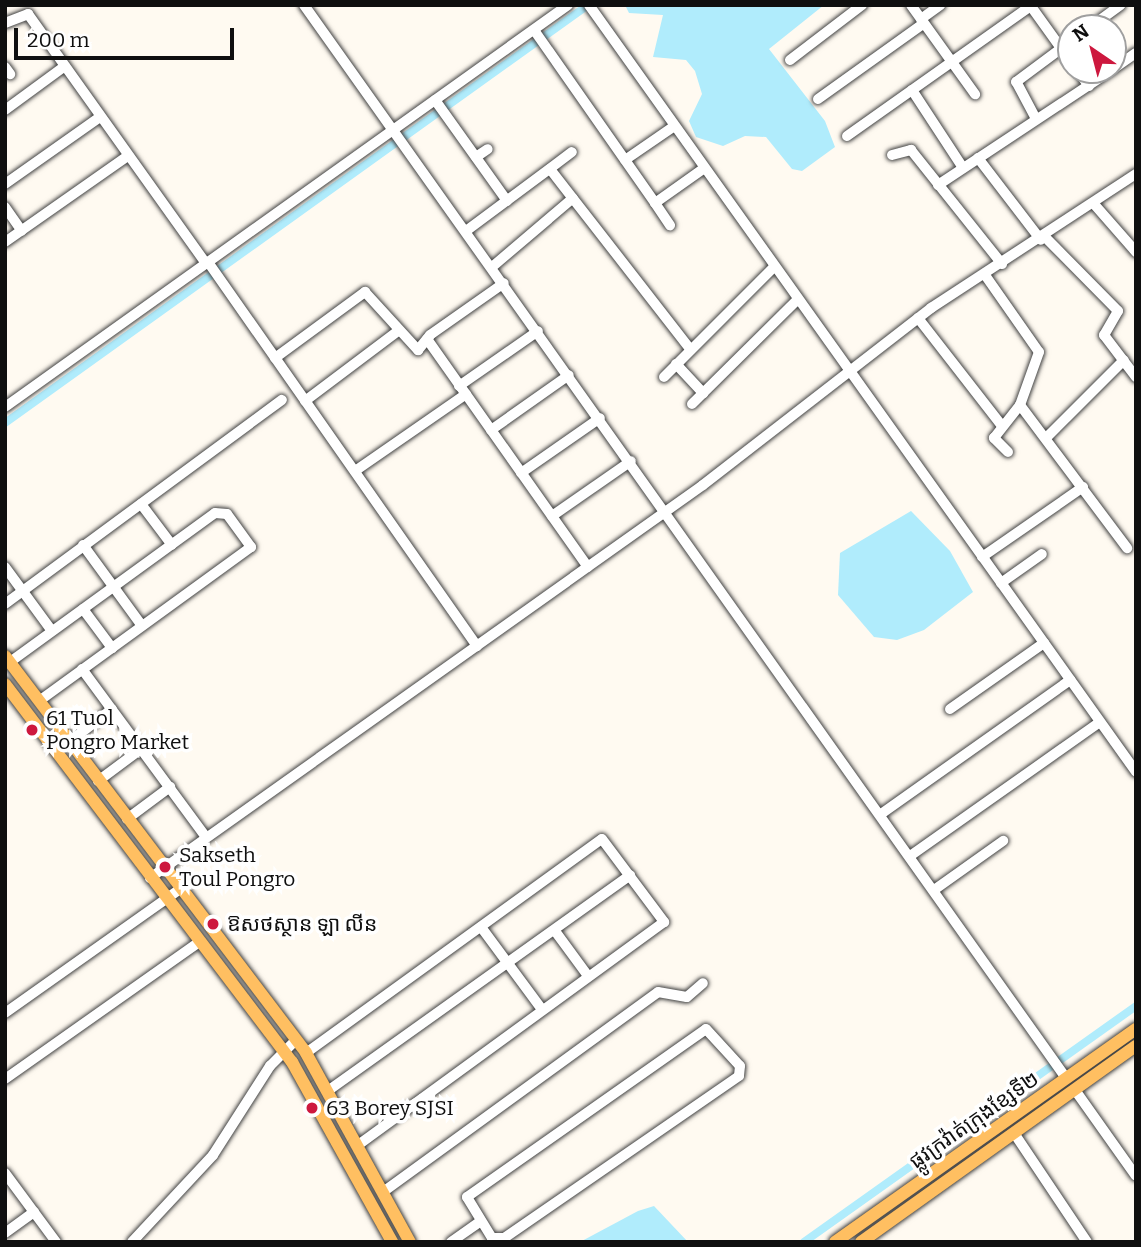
<!DOCTYPE html>
<meta charset="utf-8">
<style>
body{margin:0}
#map{position:relative;width:1141px;height:1247px;overflow:hidden;background:#fffaf1;font-family:Bitter,"Noto Sans Khmer",serif}
div>[style]{position:absolute}
[style*='--x']{left:calc(var(--x)*1px);top:calc(var(--y)*1px);width:calc(var(--w)*1px);rotate:calc(var(--a)*1deg)}
.water>*{inset:0;background:#b0ecfc}
.canal>*{height:8px;margin:-4px;padding:0 4px;transform-origin:4px;border-radius:4px;background:#b0ecfc}
.roads{filter:drop-shadow(0 0 2px #424242) drop-shadow(0 0 2px #424242)}
.minor>*{height:10px;margin:-5px;padding:0 5px;transform-origin:5px;border-radius:5px;background:#fff}
.major>*{height:12px;margin:-6px;padding:0 6px;transform-origin:6px;border-radius:6px;background:#ffbf61}
.dots>*{width:19px;height:19px;translate:-50% -50%;box-sizing:border-box;border:4px solid #fff;border-radius:50%}
span{translate:-50% -50%;white-space:nowrap;text-align:center;line-height:1.15;-webkit-text-stroke:7px #fff;paint-order:stroke}
.poi-label{font-size:21px;color:#0f0f0f}
.left{translate:0 -50%;text-align:left}
.street-label{font-size:21px;color:#0f0f0f}
.frame{position:absolute;inset:0;border:7px solid #0f0f0f;pointer-events:none}
.north{position:absolute;left:1057px;top:14px;width:70px;height:70px;box-sizing:border-box;background:#fff;border:2px solid #9f9f9f;border-radius:50%;rotate:325deg;font-size:19px;font-weight:700;line-height:28px;text-align:center;color:#0f0f0f}
.north::after{content:'';display:block;margin:auto;width:24px;height:32px;background:#cd183e;clip-path:polygon(50% 0,100% 100%,50% 72%,0 100%)}
.scale{position:absolute;left:14px;top:28px;width:220px;height:32px;box-sizing:border-box;border:4px solid #0f0f0f;border-top:0;padding-left:9px;font-size:21px;line-height:24px;white-space:nowrap;color:#0f0f0f;-webkit-text-stroke:5px #fff;paint-order:stroke}
</style>
<div id="map">
<div class="water">
<div style="clip-path:polygon(625px 5px,824px 5px,769px 49px,825px 121px,835px 147px,802px 171px,792px 169px,766px 137px,745px 136px,723px 146px,696px 137px,689px 121px,702px 94px,695px 71px,686px 60px,653px 57px,663px 15px,629px 13px)"></div>
<div style="clip-path:polygon(911px 511px,950px 551px,973px 592px,924px 630px,897px 640px,874px 637px,838px 595px,840px 553px)"></div>
<div style="clip-path:polygon(654px 1206px,688px 1242px,580px 1242px,638px 1211px)"></div>
</div>
<div class="canal">
<div style="--x:5;--y:423;--w:717;--a:-35.64"></div>
<div style="--x:804;--y:1242;--w:407;--a:-35.4"></div>
</div>
<div class="roads">
<div class="minor">
<div style="--x:304;--y:5;--w:1316;--a:54.62"></div>
<div style="--x:589;--y:5;--w:942;--a:54.5"></div>
<div style="--x:911;--y:5;--w:110;--a:54.3"></div>
<div style="--x:1030;--y:5;--w:70;--a:54.3"></div>
<div style="--x:921;--y:19;--w:24;--a:-36"></div>
<div style="--x:5;--y:23;--w:25;--a:-21"></div>
<div style="--x:28;--y:14;--w:307;--a:54.5"></div>
<div style="--x:1089;--y:28;--w:39;--a:-36"></div>
<div style="--x:534;--y:30;--w:211;--a:55"></div>
<div style="--x:655;--y:203;--w:59;--a:-35.3"></div>
<div style="--x:790;--y:60;--w:91;--a:-37.4"></div>
<div style="--x:5;--y:67;--w:9;--a:54"></div>
<div style="--x:1113;--y:69;--w:28;--a:-35"></div>
<div style="--x:1077;--y:70;--w:20;--a:53"></div>
<div style="--x:912;--y:90;--w:93;--a:56.8"></div>
<div style="--x:818;--y:99;--w:130;--a:-35.6"></div>
<div style="--x:435;--y:100;--w:124;--a:54.5"></div>
<div style="--x:5;--y:110;--w:74;--a:-36.3"></div>
<div style="--x:1035;--y:117;--w:40;--a:-118"></div>
<div style="--x:1016;--y:82;--w:69;--a:-36.7"></div>
<div style="--x:847;--y:136;--w:227;--a:-35.3"></div>
<div style="--x:892;--y:155;--w:20;--a:-15"></div>
<div style="--x:911;--y:150;--w:146;--a:51.4"></div>
<div style="--x:476;--y:157;--w:14;--a:-34"></div>
<div style="--x:978;--y:158;--w:103;--a:52.5"></div>
<div style="--x:625;--y:160;--w:58;--a:-34.5"></div>
<div style="--x:550;--y:169;--w:229;--a:52.1"></div>
<div style="--x:5;--y:184;--w:116;--a:-35.2"></div>
<div style="--x:938;--y:185;--w:209;--a:-33.5"></div>
<div style="--x:655;--y:203;--w:27;--a:56"></div>
<div style="--x:1094;--y:204;--w:64;--a:48.8"></div>
<div style="--x:5;--y:207;--w:29;--a:55"></div>
<div style="--x:466;--y:231;--w:132;--a:-36.7"></div>
<div style="--x:1045;--y:237;--w:104;--a:45.4"></div>
<div style="--x:1118;--y:311;--w:28;--a:120"></div>
<div style="--x:1104;--y:335;--w:53;--a:52.7"></div>
<div style="--x:5;--y:242;--w:150;--a:-35"></div>
<div style="--x:208;--y:262;--w:469;--a:55"></div>
<div style="--x:492;--y:267;--w:106;--a:-40.4"></div>
<div style="--x:985;--y:275;--w:94;--a:55"></div>
<div style="--x:1039;--y:352;--w:56;--a:109.7"></div>
<div style="--x:1020;--y:405;--w:179;--a:53.2"></div>
<div style="--x:918;--y:318;--w:137;--a:52.1"></div>
<div style="--x:427;--y:339;--w:279;--a:54.8"></div>
<div style="--x:275;--y:358;--w:112;--a:-36.3"></div>
<div style="--x:365;--y:292;--w:79;--a:47.6"></div>
<div style="--x:418;--y:350;--w:19;--a:-51"></div>
<div style="--x:430;--y:335;--w:90;--a:-35.1"></div>
<div style="--x:676;--y:364;--w:40;--a:47"></div>
<div style="--x:664;--y:377;--w:153;--a:-45"></div>
<div style="--x:459;--y:386;--w:96;--a:-34.8"></div>
<div style="--x:305;--y:401;--w:116;--a:-37"></div>
<div style="--x:692;--y:404;--w:145;--a:-44.7"></div>
<div style="--x:5;--y:407;--w:692;--a:-35.53"></div>
<div style="--x:491;--y:430;--w:95;--a:-35.2"></div>
<div style="--x:1046;--y:438;--w:110;--a:-45"></div>
<div style="--x:1008;--y:452;--w:20;--a:-135"></div>
<div style="--x:994;--y:438;--w:42;--a:-51.8"></div>
<div style="--x:355;--y:471;--w:135;--a:-34.7"></div>
<div style="--x:521;--y:473;--w:96;--a:-34.8"></div>
<div style="--x:141;--y:504;--w:51;--a:52.9"></div>
<div style="--x:552;--y:516;--w:96;--a:-34.8"></div>
<div style="--x:83;--y:545;--w:100;--a:53.9"></div>
<div style="--x:982;--y:557;--w:123;--a:-34.7"></div>
<div style="--x:5;--y:567;--w:79;--a:53.7"></div>
<div style="--x:1001;--y:583;--w:50;--a:-35.3"></div>
<div style="--x:5;--y:604;--w:344;--a:-36.4"></div>
<div style="--x:83;--y:609;--w:49;--a:53.4"></div>
<div style="--x:10;--y:662;--w:253;--a:-36"></div>
<div style="--x:215;--y:513;--w:12;--a:5"></div>
<div style="--x:227;--y:514;--w:41;--a:54"></div>
<div style="--x:251;--y:547;--w:262;--a:144"></div>
<div style="--x:82;--y:669;--w:209;--a:53.6"></div>
<div style="--x:950;--y:709;--w:115;--a:-35.1"></div>
<div style="--x:69;--y:742;--w:54;--a:-37.5"></div>
<div style="--x:98;--y:781;--w:54;--a:-36.7"></div>
<div style="--x:881;--y:814;--w:232;--a:-35.3"></div>
<div style="--x:127;--y:819;--w:54;--a:-36.7"></div>
<div style="--x:910;--y:856;--w:232;--a:-35.2"></div>
<div style="--x:150;--y:878;--w:678;--a:-35.4"></div>
<div style="--x:703;--y:485;--w:289;--a:-37.8"></div>
<div style="--x:931;--y:308;--w:245;--a:-33.2"></div>
<div style="--x:934;--y:890;--w:85;--a:-35.4"></div>
<div style="--x:481;--y:927;--w:101;--a:53.5"></div>
<div style="--x:555;--y:931;--w:56;--a:53.7"></div>
<div style="--x:5;--y:1013;--w:213;--a:-35.3"></div>
<div style="--x:706;--y:1029;--w:50;--a:47.4"></div>
<div style="--x:740;--y:1066;--w:10;--a:96"></div>
<div style="--x:739;--y:1076;--w:285;--a:145.4"></div>
<div style="--x:504;--y:1238;--w:12;--a:180"></div>
<div style="--x:492;--y:1238;--w:48;--a:-121.4"></div>
<div style="--x:467;--y:1197;--w:292;--a:-35.1"></div>
<div style="--x:306;--y:1053;--w:365;--a:-35.9"></div>
<div style="--x:602;--y:839;--w:104;--a:53.2"></div>
<div style="--x:664;--y:922;--w:379;--a:143.9"></div>
<div style="--x:5;--y:1079;--w:237;--a:-35.2"></div>
<div style="--x:329;--y:1090;--w:370;--a:-35.5"></div>
<div style="--x:1075;--y:1090;--w:105;--a:54.7"></div>
<div style="--x:1014;--y:1133;--w:131;--a:56.2"></div>
<div style="--x:5;--y:1173;--w:86;--a:53.5"></div>
<div style="--x:383;--y:1192;--w:340;--a:-36"></div>
<div style="--x:658;--y:992;--w:29;--a:10"></div>
<div style="--x:687;--y:997;--w:21;--a:-41"></div>
<div style="--x:5;--y:1233;--w:36;--a:-36"></div>
<div style="--x:132;--y:1242;--w:119;--a:-47"></div>
<div style="--x:213;--y:1155;--w:106;--a:-57.4"></div>
<div style="--x:270;--y:1066;--w:37;--a:-45"></div>
<div style="--x:451;--y:1242;--w:35;--a:-35"></div>
</div>
<div class="major">
<div style="--x:5;--y:656;--w:498;--a:52.8"></div>
<div style="--x:306;--y:1053;--w:216;--a:61.2"></div>
<div style="--x:5;--y:684;--w:475;--a:52.8"></div>
<div style="--x:292;--y:1062;--w:206;--a:60.9"></div>
<div style="--x:835;--y:1242;--w:369;--a:-35.3"></div>
<div style="--x:861;--y:1242;--w:338;--a:-35.5"></div>
</div>
</div>
<div class="dots">
<div style="left:32px;top:730px;background:#cd183e"></div>
<div style="left:165px;top:867px;background:#cd183e"></div>
<div style="left:213px;top:924px;background:#cd183e"></div>
<div style="left:312px;top:1108px;background:#cd183e"></div>
</div>
<div class="poi-label">
<span class="left" style="left:46px;top:730px">61 Tuol<br>Pongro Market</span>
<span class="left" style="left:179px;top:867px">Sakseth<br>Toul Pongro</span>
<span class="left" style="left:227px;top:924px">ឱសថស្ថាន ឡា លីន</span>
<span class="left" style="left:326px;top:1108px">63 Borey SJSI</span>
</div>
<div class="street-label">
<span style="left:974px;top:1120px;rotate:-35deg">ផ្លូវក្រវ៉ាត់ក្រុងខ្សែទី២</span>
</div>
<div class="frame"></div>
<div class="north">N</div>
<div class="scale">200 m</div>
</div>
